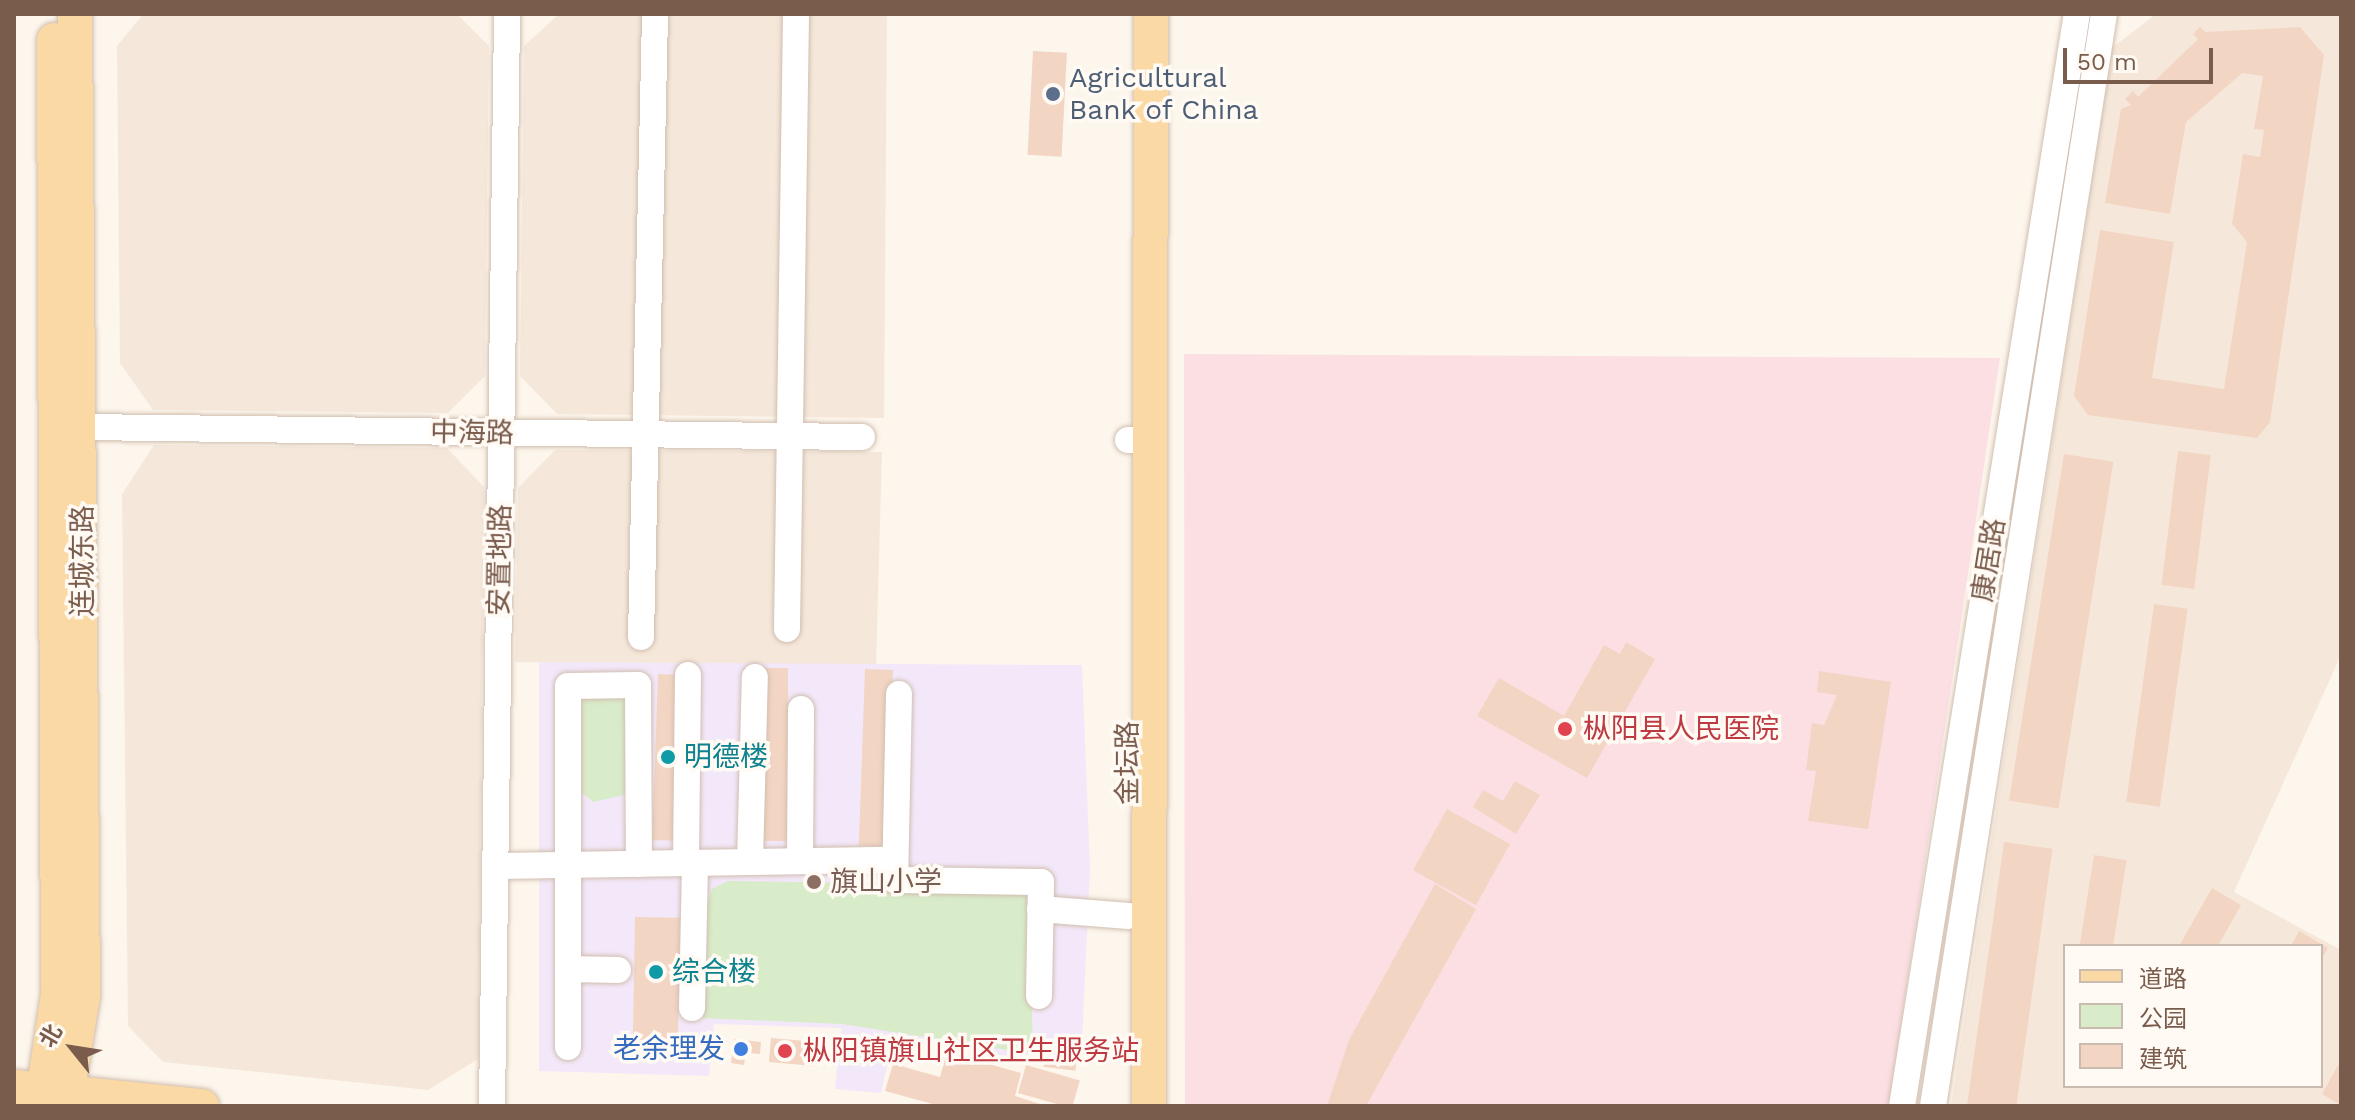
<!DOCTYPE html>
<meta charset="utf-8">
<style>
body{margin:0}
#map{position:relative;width:2355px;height:1120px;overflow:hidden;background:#fdf6ec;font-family:"Work Sans","Noto Sans SC",sans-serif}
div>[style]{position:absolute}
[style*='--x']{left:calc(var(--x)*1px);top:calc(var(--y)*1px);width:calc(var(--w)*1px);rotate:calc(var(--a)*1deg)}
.residential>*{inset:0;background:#f5e8da}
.education>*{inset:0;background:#f3e8fa}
.medical>*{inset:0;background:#fbdfe3}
.green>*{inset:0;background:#d8ecc9}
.building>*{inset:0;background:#f3d5c3;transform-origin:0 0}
.roads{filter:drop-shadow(0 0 2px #d1beb0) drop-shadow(0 0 2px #d1beb0)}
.minor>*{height:26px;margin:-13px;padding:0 13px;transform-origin:13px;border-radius:13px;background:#fff}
.major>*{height:34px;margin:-17px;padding:0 17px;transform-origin:17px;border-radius:17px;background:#fbd9a5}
.dots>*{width:22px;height:22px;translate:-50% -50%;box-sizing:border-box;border:4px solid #fffaf3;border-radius:50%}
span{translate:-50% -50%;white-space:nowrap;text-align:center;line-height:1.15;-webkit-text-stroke:7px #fffaf3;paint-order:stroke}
.service-label{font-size:28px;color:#4e5e75}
.left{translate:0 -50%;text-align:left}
.street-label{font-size:28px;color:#7a5c4d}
.health-label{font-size:28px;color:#be3a42}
.culture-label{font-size:28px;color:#0d838f}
.education-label{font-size:28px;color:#785e54}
.shop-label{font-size:28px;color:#366cbe}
.right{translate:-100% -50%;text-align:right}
.frame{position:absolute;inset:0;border:16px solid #7a5c4d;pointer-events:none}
.legend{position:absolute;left:2063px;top:944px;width:260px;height:144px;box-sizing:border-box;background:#fffaf3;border:2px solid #cabbb1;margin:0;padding:10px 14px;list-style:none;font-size:24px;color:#7a5c4d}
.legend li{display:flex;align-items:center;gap:16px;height:40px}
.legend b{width:40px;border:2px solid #cabbb1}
.north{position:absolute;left:32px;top:1008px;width:80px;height:80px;-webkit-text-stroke:6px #fffaf3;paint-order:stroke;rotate:300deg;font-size:22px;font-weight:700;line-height:32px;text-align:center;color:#7a5c4d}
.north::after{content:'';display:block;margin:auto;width:28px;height:36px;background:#7a5c4d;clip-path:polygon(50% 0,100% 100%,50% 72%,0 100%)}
.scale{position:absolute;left:2063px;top:48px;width:150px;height:36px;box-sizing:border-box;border:4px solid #7a5c4d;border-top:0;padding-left:10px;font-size:24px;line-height:28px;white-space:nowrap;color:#7a5c4d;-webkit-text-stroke:6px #fffaf3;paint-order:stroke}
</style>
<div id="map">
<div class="residential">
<div style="clip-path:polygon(143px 14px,457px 14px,489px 46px,485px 376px,448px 413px,153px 410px,120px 363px,117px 46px)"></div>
<div style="clip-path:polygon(559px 14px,887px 14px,884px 418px,557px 414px,520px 376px,524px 46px)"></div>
<div style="clip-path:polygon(evenodd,2156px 14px,2341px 14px,2341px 655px,2234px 892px,2341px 950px,2341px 1106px,1951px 1106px,2112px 48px,2156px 14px,2065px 946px,2321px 946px,2321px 1086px,2065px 1086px,2065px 946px)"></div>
<div style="clip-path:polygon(154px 445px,447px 448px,484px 487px,478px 1059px,428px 1090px,163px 1062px,128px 1026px,122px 494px)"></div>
<div style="clip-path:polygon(555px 450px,882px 452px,876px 667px,515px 662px,518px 488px)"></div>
</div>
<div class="education">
<div style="clip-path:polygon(539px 662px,1082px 665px,1090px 868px,1082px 1043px,1041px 1039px,1038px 1062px,894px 1036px,881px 1093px,835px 1089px,841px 1028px,714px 1024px,709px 1076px,539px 1071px)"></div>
</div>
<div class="medical">
<div style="clip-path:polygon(1184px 354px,2000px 358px,1889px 1106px,1185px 1106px)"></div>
</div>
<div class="green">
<div style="clip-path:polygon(627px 696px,628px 794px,593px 802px,580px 791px,579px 697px)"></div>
<div style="clip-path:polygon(728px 881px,1013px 885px,1029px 891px,1033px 1054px,842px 1024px,702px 1018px,704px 910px,712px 889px)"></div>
</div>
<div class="building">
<div style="clip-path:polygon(2200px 27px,2205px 32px,2300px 27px,2324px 55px,2270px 422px,2257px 438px,2088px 415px,2074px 396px,2100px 230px,2174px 242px,2152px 378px,2224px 389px,2247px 242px,2232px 224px,2243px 154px,2260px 157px,2264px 130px,2254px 129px,2263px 76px,2242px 73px,2186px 122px,2170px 214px,2105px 203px,2121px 109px,2131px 105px,2125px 99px,2133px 91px,2138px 97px,2198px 39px,2193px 34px)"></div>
<div style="left:1033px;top:51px;width:34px;height:104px;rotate:3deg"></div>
<div style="left:2178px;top:451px;width:33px;height:135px;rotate:7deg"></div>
<div style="left:2064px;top:454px;width:50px;height:351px;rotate:9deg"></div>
<div style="left:2154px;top:604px;width:34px;height:200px;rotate:8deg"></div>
<div style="clip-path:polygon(1626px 642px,1655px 659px,1587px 778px,1477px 716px,1499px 678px,1564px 716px,1604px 645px,1620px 654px)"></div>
<div style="left:763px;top:668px;width:25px;height:173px"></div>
<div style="left:865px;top:669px;width:28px;height:177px;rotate:2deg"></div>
<div style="clip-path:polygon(1819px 671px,1891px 682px,1868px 829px,1808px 821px,1816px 771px,1806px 770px,1812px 723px,1824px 725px,1837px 695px,1817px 692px)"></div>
<div style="left:658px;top:674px;width:23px;height:166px;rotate:2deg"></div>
<div style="clip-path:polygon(1515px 781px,1540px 795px,1516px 834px,1473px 807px,1483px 790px,1503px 801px)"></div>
<div style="left:1447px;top:809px;width:72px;height:70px;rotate:29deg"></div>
<div style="left:2004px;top:842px;width:49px;height:267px;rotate:8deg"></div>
<div style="left:2094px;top:855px;width:33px;height:92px;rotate:9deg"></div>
<div style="clip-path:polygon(1435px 884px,1476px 909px,1366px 1106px,1327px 1106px,1349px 1040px)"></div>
<div style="clip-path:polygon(2212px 888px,2241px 905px,2218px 946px,2179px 946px)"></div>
<div style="left:635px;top:917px;width:45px;height:129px;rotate:1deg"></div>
<div style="clip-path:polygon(2299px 931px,2328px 948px,2321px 960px,2321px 946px,2291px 946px)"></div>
<div style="left:771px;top:1038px;width:46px;height:24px;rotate:5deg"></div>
<div style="clip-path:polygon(734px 1039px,761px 1042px,760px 1054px,746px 1053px,744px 1065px,731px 1063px)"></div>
<div style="left:1046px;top:1047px;width:32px;height:20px;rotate:7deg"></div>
<div style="clip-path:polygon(947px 1052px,1021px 1073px,1015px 1096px,1046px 1106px,940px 1106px,885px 1091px,893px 1064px,940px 1077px)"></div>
<div style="clip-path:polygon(2341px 1060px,2341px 1105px,2322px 1094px)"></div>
<div style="left:1026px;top:1065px;width:56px;height:29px;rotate:16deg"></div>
</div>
<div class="roads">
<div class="minor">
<div style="--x:83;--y:427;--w:779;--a:0.74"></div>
<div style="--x:1128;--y:440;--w:20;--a:0"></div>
<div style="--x:787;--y:629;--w:615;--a:-89.16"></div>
<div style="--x:641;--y:637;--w:623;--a:-88.71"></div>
<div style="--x:899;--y:694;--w:186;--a:91.2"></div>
<div style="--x:895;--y:880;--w:146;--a:0.8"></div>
<div style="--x:1041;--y:882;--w:114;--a:91"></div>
<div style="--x:800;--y:861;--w:152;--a:-89.6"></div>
<div style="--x:750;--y:862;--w:185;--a:-88.5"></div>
<div style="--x:686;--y:863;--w:188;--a:-89.4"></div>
<div style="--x:496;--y:866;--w:399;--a:-0.9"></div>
<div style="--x:1040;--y:909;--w:89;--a:4.5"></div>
<div style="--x:568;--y:969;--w:50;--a:1.1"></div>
<div style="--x:692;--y:1008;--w:145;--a:-88.8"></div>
<div style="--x:568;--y:1047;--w:361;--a:-90"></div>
<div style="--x:568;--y:686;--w:70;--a:-0.8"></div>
<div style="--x:638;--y:685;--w:179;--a:89.7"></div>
<div style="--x:492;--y:1106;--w:1092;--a:-89.21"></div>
<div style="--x:1902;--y:1106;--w:1106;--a:-80.9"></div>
<div style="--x:1933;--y:1106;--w:1105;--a:-81.1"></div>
</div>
<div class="major">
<div style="--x:14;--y:1087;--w:189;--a:5.8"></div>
<div style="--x:41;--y:1106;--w:112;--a:-81.3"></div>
<div style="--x:58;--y:995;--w:955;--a:-90.24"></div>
<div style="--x:65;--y:1106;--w:111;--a:-80.7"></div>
<div style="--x:83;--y:996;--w:982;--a:-90.47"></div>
<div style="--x:1149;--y:1106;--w:1092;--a:-89.9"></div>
</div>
</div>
<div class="dots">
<div style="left:1053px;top:94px;background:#5c6f8a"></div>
<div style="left:1565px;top:729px;background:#e0444e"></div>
<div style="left:668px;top:757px;background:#0f9aa8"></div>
<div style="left:814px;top:882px;background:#8d6e63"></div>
<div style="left:656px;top:972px;background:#0f9aa8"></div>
<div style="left:741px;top:1049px;background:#3f7fe0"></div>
<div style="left:785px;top:1051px;background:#e0444e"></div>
</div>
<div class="service-label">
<span class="left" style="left:1069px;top:94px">Agricultural<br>Bank of China</span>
</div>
<div class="street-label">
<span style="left:472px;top:433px;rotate:1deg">中海路</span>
<span style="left:500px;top:560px;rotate:-89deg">安置地路</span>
<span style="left:1989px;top:560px;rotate:-81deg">康居路</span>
<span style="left:83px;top:561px;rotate:-90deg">连城东路</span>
<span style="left:1128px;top:763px;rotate:-90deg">金坛路</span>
</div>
<div class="health-label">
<span class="left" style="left:1583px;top:729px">枞阳县人民医院</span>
<span class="left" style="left:803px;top:1051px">枞阳镇旗山社区卫生服务站</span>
</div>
<div class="culture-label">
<span class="left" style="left:684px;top:757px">明德楼</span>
<span class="left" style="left:672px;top:972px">综合楼</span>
</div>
<div class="education-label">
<span class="left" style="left:830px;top:882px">旗山小学</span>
</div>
<div class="shop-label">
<span class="right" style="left:725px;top:1049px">老余理发</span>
</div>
<div class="frame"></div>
<ul class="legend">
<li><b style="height:10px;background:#fbd9a5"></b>道路</li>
<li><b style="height:22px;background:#d8ecc9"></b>公园</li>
<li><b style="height:22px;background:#f3d5c3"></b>建筑</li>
</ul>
<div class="north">北</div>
<div class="scale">50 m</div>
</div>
